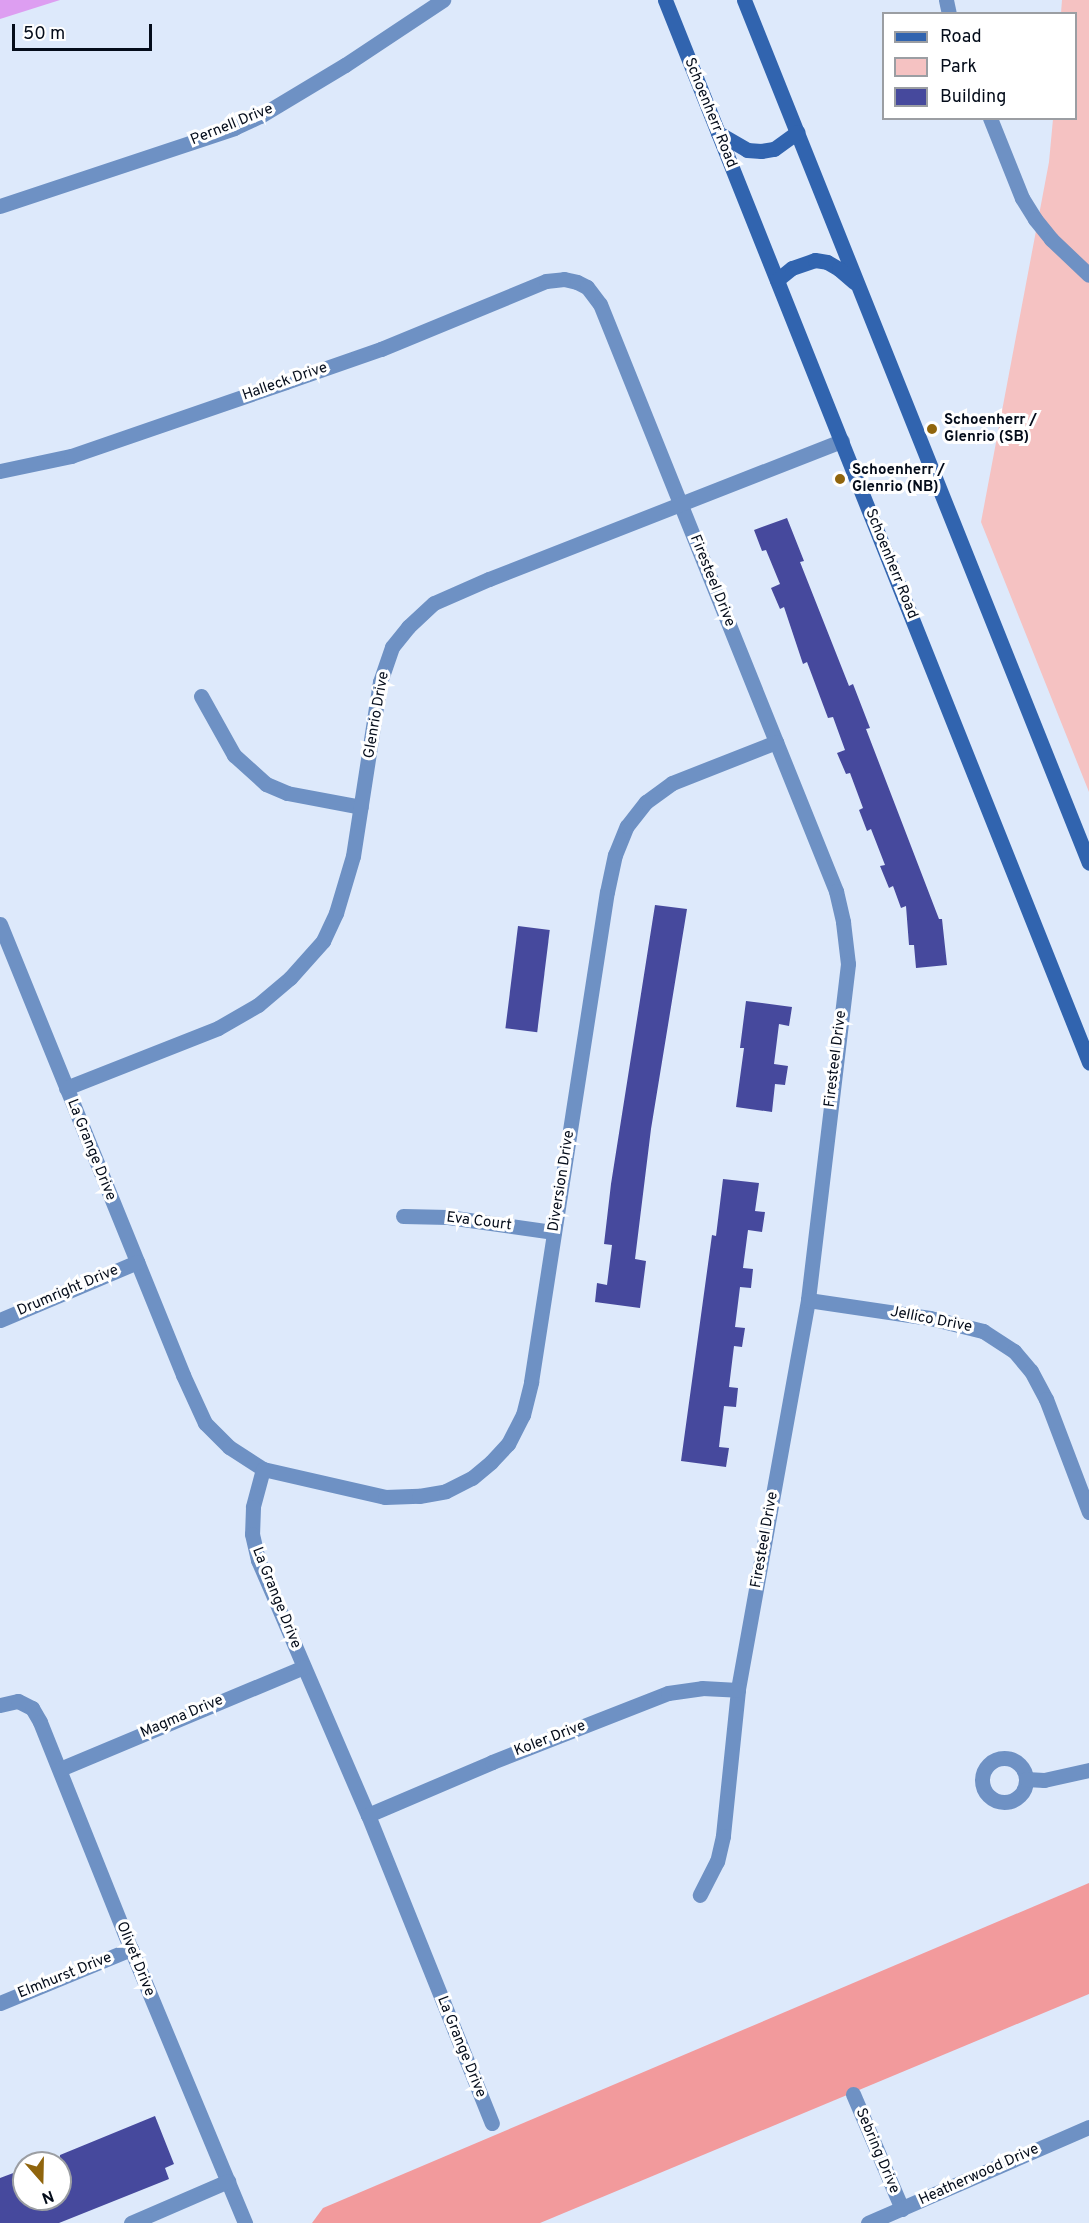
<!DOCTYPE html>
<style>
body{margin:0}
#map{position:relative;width:1089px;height:2223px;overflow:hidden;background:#dde9fb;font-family:Overpass,sans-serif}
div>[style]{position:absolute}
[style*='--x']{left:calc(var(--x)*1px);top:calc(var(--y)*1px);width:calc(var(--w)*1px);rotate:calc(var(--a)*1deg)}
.green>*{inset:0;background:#f5c2c2}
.forest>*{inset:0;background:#f29a9c}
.water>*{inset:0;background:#dd9ef1}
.building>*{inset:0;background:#46499d;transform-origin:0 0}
.minor>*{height:15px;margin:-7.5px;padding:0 7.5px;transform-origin:7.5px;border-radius:7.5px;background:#6e91c4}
.minor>.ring{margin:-7.5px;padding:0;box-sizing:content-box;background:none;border:15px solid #6e91c4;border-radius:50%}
.secondary>*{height:15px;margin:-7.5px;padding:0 7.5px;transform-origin:7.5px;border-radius:7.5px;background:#3164af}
.dots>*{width:16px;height:16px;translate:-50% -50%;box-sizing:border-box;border:3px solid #fff;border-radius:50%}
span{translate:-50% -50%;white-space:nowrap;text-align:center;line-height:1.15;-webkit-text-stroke:6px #fff;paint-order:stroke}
.street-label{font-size:15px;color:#040c1a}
.poi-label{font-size:15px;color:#040c1a;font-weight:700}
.left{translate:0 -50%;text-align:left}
.legend{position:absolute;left:882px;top:12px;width:195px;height:108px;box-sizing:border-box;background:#fff;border:2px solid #9b9ea3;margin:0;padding:8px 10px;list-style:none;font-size:18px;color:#040c1a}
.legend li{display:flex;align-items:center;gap:12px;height:30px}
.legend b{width:30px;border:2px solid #9b9ea3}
.north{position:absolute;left:12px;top:2151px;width:60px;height:60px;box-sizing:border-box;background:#fff;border:2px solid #9b9ea3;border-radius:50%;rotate:160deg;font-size:16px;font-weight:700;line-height:24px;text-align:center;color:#040c1a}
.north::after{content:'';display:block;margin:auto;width:21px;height:27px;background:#90650d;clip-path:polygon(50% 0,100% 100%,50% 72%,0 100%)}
.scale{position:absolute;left:12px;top:24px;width:140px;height:27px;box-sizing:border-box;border:3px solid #040c1a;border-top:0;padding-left:8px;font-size:18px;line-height:21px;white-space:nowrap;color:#040c1a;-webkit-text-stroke:4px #fff;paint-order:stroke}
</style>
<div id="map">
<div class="green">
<div style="clip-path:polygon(1062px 0,1089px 0,1089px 792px,981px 522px,1049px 162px,1053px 119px,1076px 118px,1076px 14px,1061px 13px)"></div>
</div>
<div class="forest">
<div style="clip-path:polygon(1089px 1883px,1089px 1994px,540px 2223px,312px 2223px,323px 2208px)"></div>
</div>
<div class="water">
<div style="clip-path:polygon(0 0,60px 0,0 19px)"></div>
</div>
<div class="building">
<div style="clip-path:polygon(787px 518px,804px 561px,800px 562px,849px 686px,853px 684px,870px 728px,866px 729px,939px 919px,942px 919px,947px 965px,916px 968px,914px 945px,909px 945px,906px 906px,901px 908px,893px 886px,889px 888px,880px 866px,885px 865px,871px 829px,867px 831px,859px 810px,863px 808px,850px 773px,846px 774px,837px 753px,845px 750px,833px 717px,828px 718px,807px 662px,803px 664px,784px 607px,780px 609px,771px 588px,780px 584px,766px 550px,762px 551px,754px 530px)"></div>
<div style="clip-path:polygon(655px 905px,687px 909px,651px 1129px,635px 1259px,646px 1261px,640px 1308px,595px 1302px,597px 1283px,607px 1285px,612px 1245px,604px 1244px,611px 1184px)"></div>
<div style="left:518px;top:926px;width:32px;height:103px;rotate:7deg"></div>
<div style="clip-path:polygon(746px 1001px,792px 1007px,789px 1026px,779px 1024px,774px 1064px,788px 1066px,785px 1085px,775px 1084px,772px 1112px,736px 1107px,744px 1048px,740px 1048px)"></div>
<div style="clip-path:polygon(723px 1179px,759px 1183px,755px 1211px,765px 1212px,762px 1232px,748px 1230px,743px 1268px,753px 1269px,751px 1288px,740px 1287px,735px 1327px,745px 1328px,742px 1347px,734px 1346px,729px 1387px,738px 1388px,736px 1407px,724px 1406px,719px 1447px,729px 1448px,726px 1467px,681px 1461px,712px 1235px,716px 1236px)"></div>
<div style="clip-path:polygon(155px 2116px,174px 2164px,165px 2168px,169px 2179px,59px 2223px,0 2223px,0 2178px,24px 2169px,24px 2199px,60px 2199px,60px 2155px)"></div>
</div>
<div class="minor">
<div style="--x:946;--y:0;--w:14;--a:78"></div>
<div style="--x:990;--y:118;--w:86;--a:68.2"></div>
<div style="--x:1022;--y:198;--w:25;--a:58"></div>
<div style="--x:1035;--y:219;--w:26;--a:51"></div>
<div style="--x:1051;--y:239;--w:52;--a:43.5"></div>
<div style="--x:0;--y:206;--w:247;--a:-18.4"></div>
<div style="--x:234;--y:128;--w:29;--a:-25"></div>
<div style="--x:260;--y:116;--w:99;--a:-31"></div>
<div style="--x:345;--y:65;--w:118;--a:-33.6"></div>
<div style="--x:0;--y:471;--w:73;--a:-11.9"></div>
<div style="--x:71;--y:456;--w:227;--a:-19"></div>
<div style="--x:286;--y:382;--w:101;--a:-19.2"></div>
<div style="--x:381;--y:349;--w:178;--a:-22.4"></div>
<div style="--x:546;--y:281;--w:18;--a:-6"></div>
<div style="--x:564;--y:279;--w:13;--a:13"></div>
<div style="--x:577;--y:282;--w:11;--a:27"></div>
<div style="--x:587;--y:287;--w:21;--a:53"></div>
<div style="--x:600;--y:304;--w:633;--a:68.1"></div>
<div style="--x:836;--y:891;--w:32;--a:77"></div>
<div style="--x:843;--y:922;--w:42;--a:83.2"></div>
<div style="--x:848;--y:964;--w:338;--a:96.8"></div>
<div style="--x:808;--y:1300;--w:396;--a:100.2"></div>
<div style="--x:738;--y:1690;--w:147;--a:95.9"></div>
<div style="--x:723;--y:1836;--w:26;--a:103"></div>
<div style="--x:717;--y:1861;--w:38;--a:117"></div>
<div style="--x:201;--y:696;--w:68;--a:60.8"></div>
<div style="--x:234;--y:755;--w:43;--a:42.2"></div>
<div style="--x:266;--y:784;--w:23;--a:23"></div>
<div style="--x:287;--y:793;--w:75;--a:10.7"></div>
<div style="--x:0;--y:924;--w:487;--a:67.9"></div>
<div style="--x:183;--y:1375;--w:53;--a:65.4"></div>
<div style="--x:205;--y:1423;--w:34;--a:45"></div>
<div style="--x:229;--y:1447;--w:40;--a:32.9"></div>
<div style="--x:263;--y:1469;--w:125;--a:12.9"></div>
<div style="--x:385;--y:1497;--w:34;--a:-2"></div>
<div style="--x:419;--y:1496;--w:27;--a:-10"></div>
<div style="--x:446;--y:1491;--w:29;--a:-27"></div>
<div style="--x:472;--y:1478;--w:25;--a:-40"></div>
<div style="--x:491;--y:1462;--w:25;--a:-47"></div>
<div style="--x:508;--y:1444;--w:33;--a:-63"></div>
<div style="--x:523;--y:1415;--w:34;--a:-76"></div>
<div style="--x:531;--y:1382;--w:496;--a:-81.2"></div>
<div style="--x:607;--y:892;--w:38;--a:-78"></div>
<div style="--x:615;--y:855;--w:31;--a:-68"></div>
<div style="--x:627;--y:826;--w:31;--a:-52"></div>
<div style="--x:646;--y:802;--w:32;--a:-36"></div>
<div style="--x:672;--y:783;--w:112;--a:-21.5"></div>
<div style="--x:66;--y:1088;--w:163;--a:-21.5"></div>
<div style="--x:218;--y:1028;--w:46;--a:-29.9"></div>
<div style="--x:258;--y:1005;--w:42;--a:-40.2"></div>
<div style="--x:290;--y:978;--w:50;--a:-48.3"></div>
<div style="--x:323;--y:941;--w:31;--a:-65"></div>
<div style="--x:336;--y:913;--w:59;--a:-73.4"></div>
<div style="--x:353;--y:856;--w:176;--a:-81.2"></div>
<div style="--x:380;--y:682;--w:37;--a:-71"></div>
<div style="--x:392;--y:647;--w:26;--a:-51"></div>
<div style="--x:408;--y:627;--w:35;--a:-43"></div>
<div style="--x:434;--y:603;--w:60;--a:-23.6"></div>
<div style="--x:489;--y:579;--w:379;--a:-21.4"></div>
<div style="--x:403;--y:1216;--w:45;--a:1.3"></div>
<div style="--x:448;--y:1217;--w:107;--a:8.1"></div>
<div style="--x:808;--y:1300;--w:123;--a:8.4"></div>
<div style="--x:930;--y:1318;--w:55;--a:13.8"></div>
<div style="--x:983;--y:1331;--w:37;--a:33"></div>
<div style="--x:1014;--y:1351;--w:26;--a:50"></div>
<div style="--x:1031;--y:1371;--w:32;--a:62"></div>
<div style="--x:1046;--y:1399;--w:121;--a:69.2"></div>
<div style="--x:0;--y:1320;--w:149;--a:-22.9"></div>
<div style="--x:263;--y:1469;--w:39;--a:105"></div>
<div style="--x:253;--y:1507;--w:27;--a:92"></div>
<div style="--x:252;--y:1534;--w:27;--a:77"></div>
<div style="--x:258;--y:1560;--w:278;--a:66.7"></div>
<div style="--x:368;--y:1815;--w:332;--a:68.1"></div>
<div style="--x:0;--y:1705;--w:18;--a:-13"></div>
<div style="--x:18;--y:1701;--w:16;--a:27"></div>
<div style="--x:32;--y:1708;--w:16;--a:60"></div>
<div style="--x:40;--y:1722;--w:245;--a:68.2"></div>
<div style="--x:131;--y:1949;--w:297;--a:67.4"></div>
<div class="ring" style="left:982px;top:1758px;width:29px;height:29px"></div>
<div style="--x:60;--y:1769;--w:264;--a:-22.7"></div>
<div style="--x:1026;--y:1779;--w:18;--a:3"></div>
<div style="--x:1044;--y:1780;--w:46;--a:-12.5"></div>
<div style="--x:368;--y:1815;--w:135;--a:-23.1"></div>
<div style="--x:492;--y:1762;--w:189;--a:-21.4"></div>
<div style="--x:668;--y:1693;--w:34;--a:-8"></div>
<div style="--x:702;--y:1688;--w:36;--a:3"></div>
<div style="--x:0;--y:2003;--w:142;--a:-22.4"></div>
<div style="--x:853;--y:2094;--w:125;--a:66.9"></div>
<div style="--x:131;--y:2223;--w:106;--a:-23.4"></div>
<div style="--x:868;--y:2223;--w:241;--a:-23.5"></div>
</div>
<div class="secondary">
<div style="--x:665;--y:0;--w:1144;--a:68.24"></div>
<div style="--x:744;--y:0;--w:929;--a:68.21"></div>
<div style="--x:718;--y:133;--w:34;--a:30"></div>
<div style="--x:747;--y:150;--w:14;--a:4"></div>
<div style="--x:761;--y:151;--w:13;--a:-9"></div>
<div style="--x:774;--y:149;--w:29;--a:-36"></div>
<div style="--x:777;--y:280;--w:19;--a:-39"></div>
<div style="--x:792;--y:268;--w:24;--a:-19"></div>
<div style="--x:815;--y:260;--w:12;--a:9"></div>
<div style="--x:827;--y:262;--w:14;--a:30"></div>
<div style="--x:839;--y:269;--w:20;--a:41"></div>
</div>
<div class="dots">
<div style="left:932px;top:429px;background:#90650d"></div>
<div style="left:840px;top:479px;background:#90650d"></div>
</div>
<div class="street-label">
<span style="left:710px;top:113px;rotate:68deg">Schoenherr Road</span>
<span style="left:232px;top:125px;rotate:-22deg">Pernell Drive</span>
<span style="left:285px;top:382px;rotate:-19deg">Halleck Drive</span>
<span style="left:891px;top:564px;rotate:68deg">Schoenherr Road</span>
<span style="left:712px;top:581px;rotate:68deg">Firesteel Drive</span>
<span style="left:377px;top:715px;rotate:-80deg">Glenrio Drive</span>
<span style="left:836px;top:1059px;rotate:-83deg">Firesteel Drive</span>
<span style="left:91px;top:1150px;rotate:68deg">La Grange Drive</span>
<span style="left:562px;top:1181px;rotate:-81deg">Diversion Drive</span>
<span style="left:479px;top:1222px;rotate:7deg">Eva Court</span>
<span style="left:68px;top:1291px;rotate:-23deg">Drumright Drive</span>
<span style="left:931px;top:1320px;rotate:11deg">Jellico Drive</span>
<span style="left:765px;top:1540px;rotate:-80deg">Firesteel Drive</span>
<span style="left:276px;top:1598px;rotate:68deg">La Grange Drive</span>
<span style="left:182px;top:1717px;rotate:-23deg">Magma Drive</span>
<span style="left:550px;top:1739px;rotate:-21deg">Koler Drive</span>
<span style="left:135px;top:1959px;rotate:68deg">Olivet Drive</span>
<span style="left:65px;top:1976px;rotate:-22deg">Elmhurst Drive</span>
<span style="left:461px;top:2047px;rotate:68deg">La Grange Drive</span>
<span style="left:877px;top:2151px;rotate:67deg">Sebring Drive</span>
<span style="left:979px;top:2175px;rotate:-24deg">Heatherwood Drive</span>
</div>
<div class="poi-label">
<span class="left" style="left:944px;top:429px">Schoenherr /<br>Glenrio (SB)</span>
<span class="left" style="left:852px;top:479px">Schoenherr /<br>Glenrio (NB)</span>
</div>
<ul class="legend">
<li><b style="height:8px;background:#3164af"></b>Road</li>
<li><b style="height:16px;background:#f5c2c2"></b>Park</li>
<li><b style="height:16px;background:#46499d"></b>Building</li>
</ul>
<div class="north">N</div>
<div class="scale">50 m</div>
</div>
